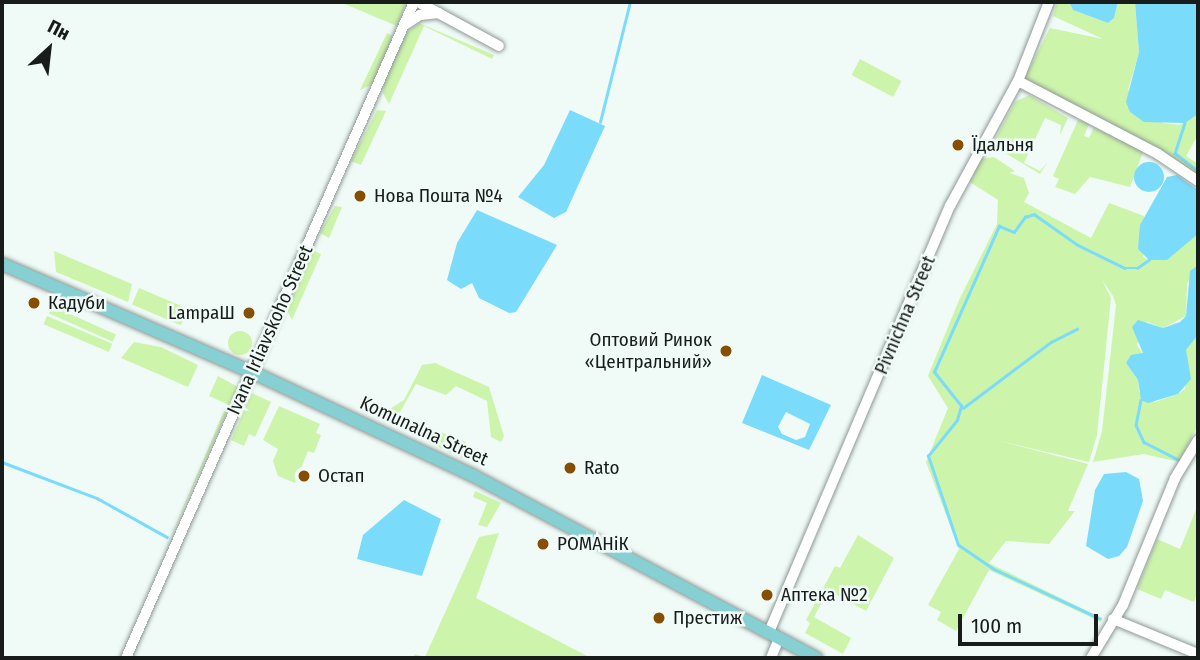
<!DOCTYPE html>
<meta charset="utf-8">
<style>
body{margin:0}
#map{position:relative;width:1200px;height:660px;overflow:hidden;background:#f0fbf7;font-family:"Fira Sans Condensed",sans-serif}
div>[style]{position:absolute}
[style*='--x']{left:calc(var(--x)*1px);top:calc(var(--y)*1px);width:calc(var(--w)*1px);rotate:calc(var(--a)*1deg)}
.green>*{inset:0;background:#ccf4ab;transform-origin:0 0}
.round{border-radius:50%}
.water>*{inset:0;background:#7adbfb}
.stream>*{height:2.5px;margin:-1.25px;padding:0 1.25px;transform-origin:1.25px;border-radius:1.25px;background:#7adbfb}
.roads{filter:drop-shadow(0 0 2px #8e9895) drop-shadow(0 0 2px #8e9895)}
.minor>*{height:10px;margin:-5px;padding:0 5px;transform-origin:5px;border-radius:5px;background:#fff}
.major>*{height:12px;margin:-6px;padding:0 6px;transform-origin:6px;border-radius:6px;background:#86d0d4}
.dots>*{width:19px;height:19px;translate:-50% -50%;box-sizing:border-box;border:4px solid #f0fbf7;border-radius:50%}
span{translate:-50% -50%;white-space:nowrap;text-align:center;line-height:1.15;-webkit-text-stroke:5px #f0fbf7;paint-order:stroke}
.poi-label{font-size:19px;color:#181c1b}
.left{translate:0 -50%;text-align:left}
.right{translate:-100% -50%;text-align:right}
.street-label{font-size:19px;color:#181c1b}
.frame{position:absolute;inset:0;border:4px solid #181c1b;pointer-events:none}
.north{position:absolute;left:14px;top:14px;width:70px;height:70px;-webkit-text-stroke:5px #f0fbf7;paint-order:stroke;rotate:27deg;font-size:19px;font-weight:700;line-height:28px;text-align:center;color:#181c1b}
.north::after{content:'';display:block;margin:auto;width:24px;height:32px;background:#181c1b;clip-path:polygon(50% 0,100% 100%,50% 72%,0 100%)}
.scale{position:absolute;left:958px;top:614px;width:140px;height:32px;box-sizing:border-box;border:4px solid #181c1b;border-top:0;padding-left:9px;font-size:21px;line-height:24px;white-space:nowrap;color:#181c1b;-webkit-text-stroke:5px #f0fbf7;paint-order:stroke}
</style>
<div id="map">
<div class="green">
<div style="clip-path:polygon(340px 2px,400px 2px,406px 4px,397px 26px)"></div>
<div style="clip-path:polygon(1057px 2px,1069px 2px,1073px 10px,1108px 23px,1114px 18px,1118px 2px,1135px 2px,1139px 52px,1128px 90px,1163px 123px,1179px 125px,1198px 114px,1198px 135px,1186px 156px,1198px 164px,1198px 176px,1024px 79px,1050px 28px,1103px 39px,1053px 16px)"></div>
<div style="clip-path:polygon(419px 23px,494px 55px,492px 59px,424px 26px,389px 104px,383px 93px,384px 83px,405px 34px)"></div>
<div style="clip-path:polygon(387px 33px,393px 36px,373px 84px,360px 90px)"></div>
<div style="left:860px;top:59px;width:47px;height:18px;rotate:28deg"></div>
<div style="clip-path:polygon(1029px 95px,1068px 118px,1060px 135px,1061px 125px,1045px 118px,1024px 163px,1040px 171px,1048px 162px,1040px 174px,992px 145px,1015px 102px)"></div>
<div style="clip-path:polygon(377px 110px,386px 111px,361px 165px,351px 161px)"></div>
<div style="clip-path:polygon(1078px 120px,1089px 124px,1084px 136px,1089px 138px,1094px 127px,1143px 152px,1130px 187px,1090px 177px,1075px 194px,1055px 187px,1059px 179px,1053px 176px)"></div>
<div style="clip-path:polygon(994px 157px,1015px 171px,1009px 173px,1024px 178px,1029px 193px,1024px 202px,1091px 238px,1109px 203px,1144px 216px,1143px 257px,1149px 260px,1198px 234px,1198px 265px,1187px 284px,1186px 316px,1163px 328px,1147px 322px,1137px 345px,1143px 354px,1126px 363px,1138px 380px,1139px 392px,1155px 402px,1178px 394px,1185px 389px,1186px 350px,1198px 335px,1198px 425px,1179px 462px,1144px 454px,1093px 462px,1102px 431px,1116px 305px,1113px 296px,1102px 280px,1111px 298px,1097px 435px,1089px 462px,996px 440px,1088px 464px,1068px 511px,1075px 511px,1049px 544px,1006px 541px,989px 563px,1102px 618px,1101px 622px,989px 570px,956px 631px,937px 620px,941px 612px,928px 605px,959px 549px,926px 462px,948px 408px,928px 376px,959px 300px,997px 224px,998px 200px,970px 182px,981px 159px)"></div>
<div style="clip-path:polygon(335px 206px,342px 207px,329px 238px,320px 233px)"></div>
<div style="clip-path:polygon(312px 250px,321px 254px,292px 320px,287px 310px)"></div>
<div style="clip-path:polygon(54px 251px,132px 284px,128px 302px,56px 272px)"></div>
<div style="left:139px;top:288px;width:53px;height:18px;rotate:23deg"></div>
<div style="left:52px;top:306px;width:70px;height:8px;rotate:24deg"></div>
<div style="left:47px;top:316px;width:71px;height:9px;rotate:23deg"></div>
<div class="round" style="left:228px;top:331px;width:24px;height:24px"></div>
<div style="clip-path:polygon(134px 342px,161px 347px,198px 365px,188px 387px,121px 358px)"></div>
<div style="clip-path:polygon(435px 363px,489px 387px,504px 436px,501px 442px,491px 437px,487px 401px,456px 386px,446px 395px,416px 384px,395px 421px,380px 420px,382px 414px,404px 400px,422px 365px)"></div>
<div style="clip-path:polygon(218px 376px,238px 387px,171px 536px,227px 404px,209px 396px)"></div>
<div style="clip-path:polygon(252px 393px,271px 402px,255px 437px,249px 434px,244px 446px,231px 440px)"></div>
<div style="clip-path:polygon(279px 406px,320px 424px,316px 433px,321px 435px,314px 453px,308px 451px,295px 483px,278px 476px,273px 461px,278px 449px,263px 440px)"></div>
<div style="clip-path:polygon(413px 421px,466px 442px,468px 455px,461px 458px,411px 434px,407px 428px)"></div>
<div style="clip-path:polygon(475px 491px,501px 503px,487px 527px,478px 525px,487px 503px,473px 497px)"></div>
<div style="clip-path:polygon(1197px 507px,1198px 591px,1194px 602px,1165px 590px,1161px 599px,1137px 589px,1157px 539px,1180px 549px)"></div>
<div style="clip-path:polygon(499px 533px,476px 598px,591px 658px,412px 658px,415px 654px,425px 657px,479px 537px)"></div>
<div style="clip-path:polygon(858px 535px,894px 558px,866px 611px,828px 590px,814px 617px,851px 638px,843px 654px,805px 633px,810px 623px,806px 620px,835px 566px,840px 568px)"></div>
</div>
<div class="water">
<div style="clip-path:polygon(1069px 2px,1118px 2px,1114px 18px,1108px 23px,1073px 10px)"></div>
<div style="clip-path:polygon(1135px 2px,1198px 2px,1198px 114px,1185px 123px,1144px 122px,1130px 112px,1126px 102px,1139px 52px)"></div>
<div style="clip-path:polygon(570px 110px,605px 126px,566px 212px,554px 218px,518px 197px,544px 165px)"></div>
<div class="round" style="left:1134px;top:162px;width:30px;height:30px"></div>
<div style="clip-path:polygon(1177px 175px,1198px 190px,1198px 234px,1167px 260px,1149px 260px,1138px 249px,1140px 225px,1167px 177px)"></div>
<div style="clip-path:polygon(477px 210px,557px 245px,516px 312px,509px 313px,479px 298px,472px 283px,461px 289px,447px 280px,457px 243px)"></div>
<div style="clip-path:polygon(1198px 265px,1198px 335px,1186px 350px,1191px 379px,1178px 394px,1148px 403px,1141px 400px,1138px 380px,1126px 363px,1131px 355px,1143px 353px,1132px 327px,1138px 320px,1163px 328px,1180px 322px,1186px 316px,1190px 271px)"></div>
<div style="clip-path:polygon(evenodd,762px 375px,831px 405px,809px 450px,742px 423px,762px 375px,786px 412px,810px 424px,805px 437px,796px 440px,782px 434px,778px 427px,786px 412px)"></div>
<div style="clip-path:polygon(1126px 472px,1139px 479px,1143px 501px,1127px 547px,1119px 556px,1108px 559px,1086px 546px,1095px 490px,1104px 474px)"></div>
<div style="clip-path:polygon(404px 500px,441px 519px,422px 576px,357px 559px,363px 535px)"></div>
</div>
<div class="stream">
<div style="--x:600;--y:122;--w:124;--a:-76"></div>
<div style="--x:1185;--y:123;--w:32;--a:108"></div>
<div style="--x:1175;--y:153;--w:29;--a:38"></div>
<div style="--x:1141;--y:400;--w:25;--a:101"></div>
<div style="--x:1136;--y:425;--w:19;--a:65"></div>
<div style="--x:1144;--y:442;--w:42;--a:27.2"></div>
<div style="--x:963;--y:408;--w:110;--a:-36.9"></div>
<div style="--x:1051;--y:342;--w:29;--a:-27"></div>
<div style="--x:2;--y:462;--w:102;--a:20.8"></div>
<div style="--x:97;--y:498;--w:80;--a:29.1"></div>
<div style="--x:1100;--y:619;--w:118;--a:-155"></div>
<div style="--x:993;--y:569;--w:42;--a:-145.6"></div>
<div style="--x:958;--y:545;--w:94;--a:-108.6"></div>
<div style="--x:928;--y:456;--w:46;--a:-51.1"></div>
<div style="--x:957;--y:420;--w:15;--a:-74"></div>
<div style="--x:961;--y:406;--w:43;--a:-128.5"></div>
<div style="--x:934;--y:372;--w:160;--a:-66"></div>
<div style="--x:999;--y:226;--w:16;--a:22"></div>
<div style="--x:1014;--y:232;--w:19;--a:-54"></div>
<div style="--x:1025;--y:217;--w:9;--a:-18"></div>
<div style="--x:1034;--y:214;--w:54;--a:35.2"></div>
<div style="--x:1078;--y:245;--w:52;--a:26.1"></div>
<div style="--x:1125;--y:268;--w:12;--a:0"></div>
<div style="--x:1137;--y:268;--w:14;--a:-34"></div>
</div>
<div class="roads">
<div class="minor">
<div style="--x:418;--y:2;--w:92;--a:28.5"></div>
<div style="--x:406;--y:24;--w:17;--a:-33"></div>
<div style="--x:420;--y:15;--w:19;--a:-6"></div>
<div style="--x:1018;--y:81;--w:158;--a:27.5"></div>
<div style="--x:1158;--y:154;--w:48;--a:34"></div>
<div style="--x:1113;--y:619;--w:92;--a:22.4"></div>
<div style="--x:769;--y:632;--w:463;--a:-67"></div>
<div style="--x:950;--y:206;--w:142;--a:-61.5"></div>
<div style="--x:1018;--y:81;--w:85;--a:-68.6"></div>
<div style="--x:126;--y:658;--w:716;--a:-66.3"></div>
<div style="--x:771;--y:658;--w:22;--a:-68"></div>
<div style="--x:1091;--y:658;--w:62;--a:-58.9"></div>
<div style="--x:1123;--y:605;--w:137;--a:-67.7"></div>
<div style="--x:1175;--y:478;--w:44;--a:-58.8"></div>
</div>
<div class="major">
<div style="--x:2;--y:264;--w:272;--a:23.4"></div>
<div style="--x:252;--y:372;--w:245;--a:25.1"></div>
<div style="--x:474;--y:476;--w:388;--a:28"></div>
</div>
</div>
<div class="dots">
<div style="left:958px;top:145px;background:#864e01"></div>
<div style="left:360px;top:196px;background:#864e01"></div>
<div style="left:34px;top:303px;background:#864e01"></div>
<div style="left:249px;top:313px;background:#864e01"></div>
<div style="left:726px;top:351px;background:#864e01"></div>
<div style="left:570px;top:468px;background:#864e01"></div>
<div style="left:304px;top:476px;background:#864e01"></div>
<div style="left:543px;top:544px;background:#864e01"></div>
<div style="left:767px;top:595px;background:#864e01"></div>
<div style="left:659px;top:618px;background:#864e01"></div>
</div>
<div class="poi-label">
<span class="left" style="left:972px;top:145px">Їдальня</span>
<span class="left" style="left:374px;top:196px">Нова Пошта №4</span>
<span class="left" style="left:48px;top:303px">Кадуби</span>
<span class="right" style="left:235px;top:313px">LampaШ</span>
<span class="right" style="left:712px;top:351px">Оптовий Ринок<br>«Центральний»</span>
<span class="left" style="left:584px;top:468px">Rato</span>
<span class="left" style="left:318px;top:476px">Остап</span>
<span class="left" style="left:557px;top:544px">РОМАНіК</span>
<span class="left" style="left:781px;top:595px">Аптека №2</span>
<span class="left" style="left:673px;top:618px">Престиж</span>
</div>
<div class="street-label">
<span style="left:905px;top:315px;rotate:-67deg">Pivnichna Street</span>
<span style="left:270px;top:330px;rotate:-66deg">Ivana Irliavskoho Street</span>
<span style="left:424px;top:431px;rotate:25deg">Komunalna Street</span>
</div>
<div class="frame"></div>
<div class="north">Пн</div>
<div class="scale">100 m</div>
</div>
